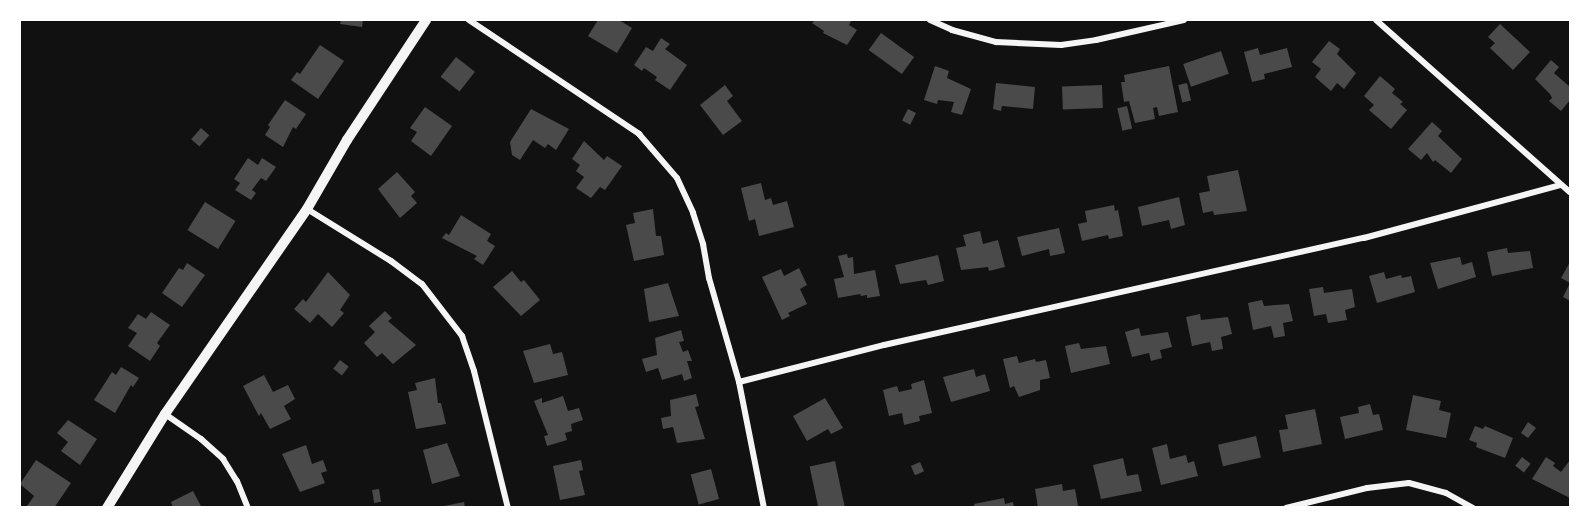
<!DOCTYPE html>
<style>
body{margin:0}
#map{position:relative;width:1590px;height:527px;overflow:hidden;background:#111;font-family:Jost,sans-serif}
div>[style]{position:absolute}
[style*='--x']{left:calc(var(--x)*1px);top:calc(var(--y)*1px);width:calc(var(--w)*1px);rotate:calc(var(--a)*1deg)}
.building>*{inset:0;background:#4a4a4a;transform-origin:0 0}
.minor>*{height:6px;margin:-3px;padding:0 3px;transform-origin:3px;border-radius:3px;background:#f5f5f5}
.tertiary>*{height:10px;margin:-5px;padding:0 5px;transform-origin:5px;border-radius:5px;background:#f5f5f5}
span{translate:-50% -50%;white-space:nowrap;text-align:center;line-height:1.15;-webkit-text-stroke:5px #fff;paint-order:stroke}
.frame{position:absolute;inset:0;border:21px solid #fff;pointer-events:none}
</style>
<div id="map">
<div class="building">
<div style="clip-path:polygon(341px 20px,363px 20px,362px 27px,340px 24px)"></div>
<div style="clip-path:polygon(598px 20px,619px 20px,632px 28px,617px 53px,588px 36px)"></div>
<div style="clip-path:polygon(815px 20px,848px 20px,851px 21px,849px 25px,857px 30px,847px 45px,823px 33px,824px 31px,812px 23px)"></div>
<div style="clip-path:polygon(1500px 24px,1530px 52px,1513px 70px,1490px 48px,1495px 43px,1488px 37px)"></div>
<div style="left:881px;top:33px;width:41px;height:21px;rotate:36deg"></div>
<div style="clip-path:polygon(661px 38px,670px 44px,665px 49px,687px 65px,670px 90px,655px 80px,657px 77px,644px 68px,642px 71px,634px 65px,646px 47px,653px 51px)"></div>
<div style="clip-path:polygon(1329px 41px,1340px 49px,1337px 54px,1356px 73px,1344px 89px,1337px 83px,1331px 91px,1315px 77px,1321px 69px,1312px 62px)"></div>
<div style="clip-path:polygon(320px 45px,344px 61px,318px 99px,291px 80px,297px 72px,300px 74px)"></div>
<div style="clip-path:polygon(1258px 48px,1260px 55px,1287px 48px,1292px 67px,1264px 74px,1265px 79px,1252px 82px,1244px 52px)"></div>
<div style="left:1221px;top:51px;width:24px;height:40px;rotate:71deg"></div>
<div style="left:456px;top:57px;width:24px;height:25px;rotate:38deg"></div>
<div style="clip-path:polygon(1551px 60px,1559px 67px,1554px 73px,1570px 87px,1570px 100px,1561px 111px,1549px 101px,1552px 98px,1550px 94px,1535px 79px)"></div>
<div style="clip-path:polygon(935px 66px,949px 71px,947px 78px,971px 89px,962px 115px,951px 112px,954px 102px,938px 100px,937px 104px,924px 100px)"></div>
<div style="clip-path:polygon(1169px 66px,1178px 112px,1159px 116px,1157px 107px,1153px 108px,1155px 119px,1135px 123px,1129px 101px,1124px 102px,1121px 82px,1125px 82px,1124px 75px)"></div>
<div style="clip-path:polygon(1380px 76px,1395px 89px,1392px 93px,1403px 102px,1400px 104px,1407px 110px,1391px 129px,1369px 110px,1374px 105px,1364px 96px)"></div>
<div style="clip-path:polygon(996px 83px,1035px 87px,1033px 109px,1002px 106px,1001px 111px,993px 109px)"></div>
<div style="left:1187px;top:83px;width:18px;height:9px;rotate:77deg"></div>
<div style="clip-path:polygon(725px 85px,733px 96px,727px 101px,742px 121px,723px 135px,700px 105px)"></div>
<div style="left:1102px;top:85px;width:23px;height:40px;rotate:88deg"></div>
<div style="clip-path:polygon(285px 100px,306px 114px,296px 129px,293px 127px,283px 147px,265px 135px,270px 127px,268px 125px)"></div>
<div style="left:1127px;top:106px;width:23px;height:10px;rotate:77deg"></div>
<div style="clip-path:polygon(425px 107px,452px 126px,431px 156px,411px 141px,417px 132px,410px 128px)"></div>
<div style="clip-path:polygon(531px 109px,569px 129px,556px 150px,548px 144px,545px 148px,533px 140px,520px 160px,512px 155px,510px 142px)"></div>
<div style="left:908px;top:109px;width:9px;height:13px;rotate:27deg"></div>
<div style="clip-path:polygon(1432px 122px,1442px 131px,1438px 136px,1462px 159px,1451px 173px,1435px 160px,1433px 162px,1427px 153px,1421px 160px,1408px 149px)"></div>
<div style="left:201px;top:128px;width:11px;height:15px;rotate:41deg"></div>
<div style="clip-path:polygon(584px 141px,604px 160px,607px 156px,622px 166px,605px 190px,600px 187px,591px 198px,576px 188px,584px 177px,576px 171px,580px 165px,572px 159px)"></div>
<div style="clip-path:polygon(248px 158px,258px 165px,262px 158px,276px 167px,266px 181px,261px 178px,252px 190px,256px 193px,251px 200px,235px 190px,240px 183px,234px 179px)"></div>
<div style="clip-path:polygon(1238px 170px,1247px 211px,1214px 215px,1213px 211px,1203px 213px,1199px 193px,1210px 191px,1207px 176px)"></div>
<div style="clip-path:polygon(397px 172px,415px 192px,411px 196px,417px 203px,400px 218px,378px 189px)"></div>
<div style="clip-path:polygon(761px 183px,765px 200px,771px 198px,773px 205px,787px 201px,794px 227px,759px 236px,755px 219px,749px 221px,741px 188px)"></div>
<div style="clip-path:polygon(1179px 197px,1185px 225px,1171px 229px,1169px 220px,1142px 226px,1138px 207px)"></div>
<div style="left:205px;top:202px;width:36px;height:33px;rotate:32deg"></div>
<div style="clip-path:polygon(1114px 205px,1115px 211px,1118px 210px,1123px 236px,1109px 239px,1108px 235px,1082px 241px,1078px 224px,1087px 222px,1085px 211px)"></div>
<div style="clip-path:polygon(653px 209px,656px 236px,661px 236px,664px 255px,634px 261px,626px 225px,635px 223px,633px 213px)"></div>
<div style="clip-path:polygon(461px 215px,491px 234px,487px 241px,495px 246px,483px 265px,474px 259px,477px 256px,442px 238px,446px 233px,449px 235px)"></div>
<div style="clip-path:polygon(1059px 228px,1065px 253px,1050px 256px,1049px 249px,1022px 256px,1017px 237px)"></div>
<div style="clip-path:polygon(980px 231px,983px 244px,998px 240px,1005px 267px,989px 271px,988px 267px,961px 270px,956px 248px,966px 246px,963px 235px)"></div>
<div style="clip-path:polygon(1507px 248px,1508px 253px,1530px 251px,1533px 268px,1492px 276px,1487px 252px)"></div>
<div style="clip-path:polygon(847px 254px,848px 258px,853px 257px,854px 274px,875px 270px,880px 296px,867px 298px,867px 295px,861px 296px,860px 294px,838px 298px,834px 279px,844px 277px,838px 256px)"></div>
<div style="clip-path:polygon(938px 255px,944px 281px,928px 285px,926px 280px,900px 284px,895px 265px)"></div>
<div style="clip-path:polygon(1460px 257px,1462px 265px,1472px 262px,1476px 277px,1438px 289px,1430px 263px)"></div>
<div style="clip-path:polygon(1570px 262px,1570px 283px,1561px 278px)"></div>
<div style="clip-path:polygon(187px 263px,205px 275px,182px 307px,162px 293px,179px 268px,183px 270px)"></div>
<div style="clip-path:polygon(799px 268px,807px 285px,800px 289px,807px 304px,788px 313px,790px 316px,782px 320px,762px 277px,781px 269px,784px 276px)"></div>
<div style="clip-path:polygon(512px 271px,521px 282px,524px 280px,540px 300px,521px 316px,493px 287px)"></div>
<div style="clip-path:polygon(328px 272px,350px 295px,340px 310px,344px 313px,332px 327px,318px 314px,310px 323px,294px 309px,303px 299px,306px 302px)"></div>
<div style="clip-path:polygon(1384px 272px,1386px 279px,1401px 275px,1402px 278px,1411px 276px,1415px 292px,1377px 303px,1369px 276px)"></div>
<div style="clip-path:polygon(668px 283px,679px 316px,649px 322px,644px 289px)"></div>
<div style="clip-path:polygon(1570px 283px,1570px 301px,1563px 297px)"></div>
<div style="clip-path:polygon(1323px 287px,1324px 293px,1352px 289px,1355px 307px,1345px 310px,1347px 320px,1328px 323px,1326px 314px,1314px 316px,1309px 289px)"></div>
<div style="clip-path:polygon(1262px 300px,1264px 306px,1289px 304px,1293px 321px,1283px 323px,1285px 336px,1274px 338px,1271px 326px,1253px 330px,1248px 303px)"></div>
<div style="clip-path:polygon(385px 311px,392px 318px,388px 321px,416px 345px,393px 364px,382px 353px,377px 357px,364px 343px,375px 332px,369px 326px)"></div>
<div style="clip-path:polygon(151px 312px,170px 325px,157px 343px,160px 346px,150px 361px,128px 346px,137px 333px,128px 328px,138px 314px,146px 319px)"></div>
<div style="clip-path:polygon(1200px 314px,1201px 320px,1228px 317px,1232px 334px,1221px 337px,1223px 349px,1212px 351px,1210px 342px,1192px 346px,1186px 317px)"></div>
<div style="clip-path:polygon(1139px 328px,1141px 336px,1168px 332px,1172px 347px,1160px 350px,1162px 358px,1151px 361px,1149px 353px,1132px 357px,1125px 332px)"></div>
<div style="clip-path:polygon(681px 330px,684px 341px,679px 342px,683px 352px,688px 350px,692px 361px,687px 361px,692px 378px,684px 381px,682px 374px,662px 380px,658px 368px,646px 372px,642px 359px,657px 355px,655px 338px)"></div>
<div style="clip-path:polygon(1079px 343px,1081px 349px,1106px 346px,1110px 364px,1071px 373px,1065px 346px)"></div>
<div style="clip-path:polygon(550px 344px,553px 354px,562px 352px,568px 375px,534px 383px,523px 351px)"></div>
<div style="clip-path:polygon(1017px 356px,1019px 363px,1035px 359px,1036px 362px,1046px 360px,1050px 378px,1040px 380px,1040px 390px,1019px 397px,1014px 386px,1010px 388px,1003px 359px)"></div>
<div style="left:340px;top:360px;width:11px;height:11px;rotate:38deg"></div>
<div style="clip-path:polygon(121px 367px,139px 378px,133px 387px,131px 385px,115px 413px,94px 400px,112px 372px,116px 375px)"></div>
<div style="clip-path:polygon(974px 369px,976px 377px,985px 374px,990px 391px,951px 402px,943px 377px)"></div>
<div style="clip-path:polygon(264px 375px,273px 392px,288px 385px,295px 399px,284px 406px,291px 419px,270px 429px,261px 413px,259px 416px,243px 386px)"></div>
<div style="clip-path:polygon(435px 378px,438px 403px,441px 403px,446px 424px,416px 429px,408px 392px,417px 390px,415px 383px)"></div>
<div style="clip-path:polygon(924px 380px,932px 413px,919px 416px,920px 421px,904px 425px,902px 413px,889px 416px,883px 390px,897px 386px,899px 392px,912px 389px,911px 384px)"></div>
<div style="clip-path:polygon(696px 394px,699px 406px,695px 407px,705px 439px,677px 443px,673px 427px,663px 429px,661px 418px,671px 416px,670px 400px)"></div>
<div style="clip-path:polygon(1413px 395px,1441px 401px,1439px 410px,1451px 413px,1446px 438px,1406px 430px)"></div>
<div style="clip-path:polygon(563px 396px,568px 411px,579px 408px,583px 420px,571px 424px,572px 431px,565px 433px,567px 440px,547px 446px,544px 436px,548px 435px,534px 401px,542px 398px,542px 403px)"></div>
<div style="clip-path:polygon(825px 398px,843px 428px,831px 434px,828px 429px,807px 441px,793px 416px)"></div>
<div style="clip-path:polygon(1370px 404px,1373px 415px,1379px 414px,1383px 430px,1345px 439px,1340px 417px,1359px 413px,1358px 407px)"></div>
<div style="clip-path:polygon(1315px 409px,1322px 444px,1283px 452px,1279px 430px,1288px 429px,1285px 415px)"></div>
<div style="clip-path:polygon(68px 420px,97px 439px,80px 465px,61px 451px,68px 442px,57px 433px)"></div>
<div style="clip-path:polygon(1528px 422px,1536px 428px,1528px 438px,1521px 433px)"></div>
<div style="clip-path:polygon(1475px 426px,1483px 429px,1485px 426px,1513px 438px,1505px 458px,1476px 447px,1477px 443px,1469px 440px)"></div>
<div style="left:1256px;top:436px;width:22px;height:39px;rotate:77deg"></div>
<div style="clip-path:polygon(447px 443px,460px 476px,432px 484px,423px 450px)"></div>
<div style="clip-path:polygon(1167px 444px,1170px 459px,1186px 455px,1188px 463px,1194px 461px,1198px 476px,1161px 485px,1152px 448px)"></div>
<div style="clip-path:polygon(306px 445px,312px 464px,323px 460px,327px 471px,321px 473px,325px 483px,300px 492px,282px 454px)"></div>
<div style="left:1522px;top:457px;width:11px;height:11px;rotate:38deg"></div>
<div style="clip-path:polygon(1546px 457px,1555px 463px,1553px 466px,1561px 472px,1570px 460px,1570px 498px,1532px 479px)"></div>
<div style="clip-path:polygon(1123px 458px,1127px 476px,1138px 474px,1142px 491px,1101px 499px,1093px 465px)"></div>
<div style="clip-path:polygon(36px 460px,71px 483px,54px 508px,27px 506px,34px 496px,20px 484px)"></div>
<div style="clip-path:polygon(581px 460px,583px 470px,579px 471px,585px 495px,560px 500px,553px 466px)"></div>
<div style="left:835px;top:461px;width:48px;height:26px;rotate:78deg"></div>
<div style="left:920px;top:462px;width:10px;height:10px;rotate:66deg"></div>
<div style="left:711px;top:469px;width:31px;height:21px;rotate:75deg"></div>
<div style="clip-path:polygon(1062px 484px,1063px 491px,1075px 489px,1078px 506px,1038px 508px,1035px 489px)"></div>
<div style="left:379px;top:489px;width:13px;height:7px;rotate:81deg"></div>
<div style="clip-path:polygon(193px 491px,202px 508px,173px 508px,171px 502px)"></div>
<div style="clip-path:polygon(1004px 498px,1005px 504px,1013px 502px,1014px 508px,975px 508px,974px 504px)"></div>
<div style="clip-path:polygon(464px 502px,465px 508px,444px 508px,444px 506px)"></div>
</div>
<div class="minor">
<div style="--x:469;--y:20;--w:205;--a:33.8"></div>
<div style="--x:639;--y:134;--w:58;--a:49.2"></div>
<div style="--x:677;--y:178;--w:38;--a:65"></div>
<div style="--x:693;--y:213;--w:33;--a:72"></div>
<div style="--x:703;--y:244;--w:35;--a:80"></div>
<div style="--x:709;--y:278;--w:108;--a:73.9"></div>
<div style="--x:739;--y:382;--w:128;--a:78.8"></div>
<div style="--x:930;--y:20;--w:24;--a:24"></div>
<div style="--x:952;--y:30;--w:46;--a:15.3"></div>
<div style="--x:996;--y:42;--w:65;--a:2.6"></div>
<div style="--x:1061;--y:45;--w:35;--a:-8"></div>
<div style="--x:1096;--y:40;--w:90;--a:-12.8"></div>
<div style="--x:1376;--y:20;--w:259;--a:41.6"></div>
<div style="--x:307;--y:209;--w:99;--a:31.8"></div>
<div style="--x:391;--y:261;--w:39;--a:37"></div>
<div style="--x:422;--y:284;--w:66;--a:52.4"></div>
<div style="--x:462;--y:336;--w:37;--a:71"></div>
<div style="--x:474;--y:371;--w:141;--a:76.1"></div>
<div style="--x:739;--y:382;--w:150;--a:-14.3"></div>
<div style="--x:884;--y:345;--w:492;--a:-12.6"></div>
<div style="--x:1364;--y:238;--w:204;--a:-15.1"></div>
<div style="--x:165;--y:414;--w:44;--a:34.8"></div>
<div style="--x:201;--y:439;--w:30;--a:42"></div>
<div style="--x:223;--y:459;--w:26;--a:58"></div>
<div style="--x:237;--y:481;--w:29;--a:68"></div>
<div style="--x:1286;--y:508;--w:83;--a:-13.9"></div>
<div style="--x:1367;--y:488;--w:42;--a:-6.8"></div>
<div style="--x:1409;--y:483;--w:38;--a:15"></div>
<div style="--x:1446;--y:493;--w:31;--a:29"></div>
</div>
<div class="tertiary">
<div style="--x:107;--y:508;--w:110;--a:-58.3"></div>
<div style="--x:165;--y:414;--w:249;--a:-55.3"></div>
<div style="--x:307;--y:209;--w:80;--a:-59.9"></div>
<div style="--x:347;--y:140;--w:144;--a:-56.6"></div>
</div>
<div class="frame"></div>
</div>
